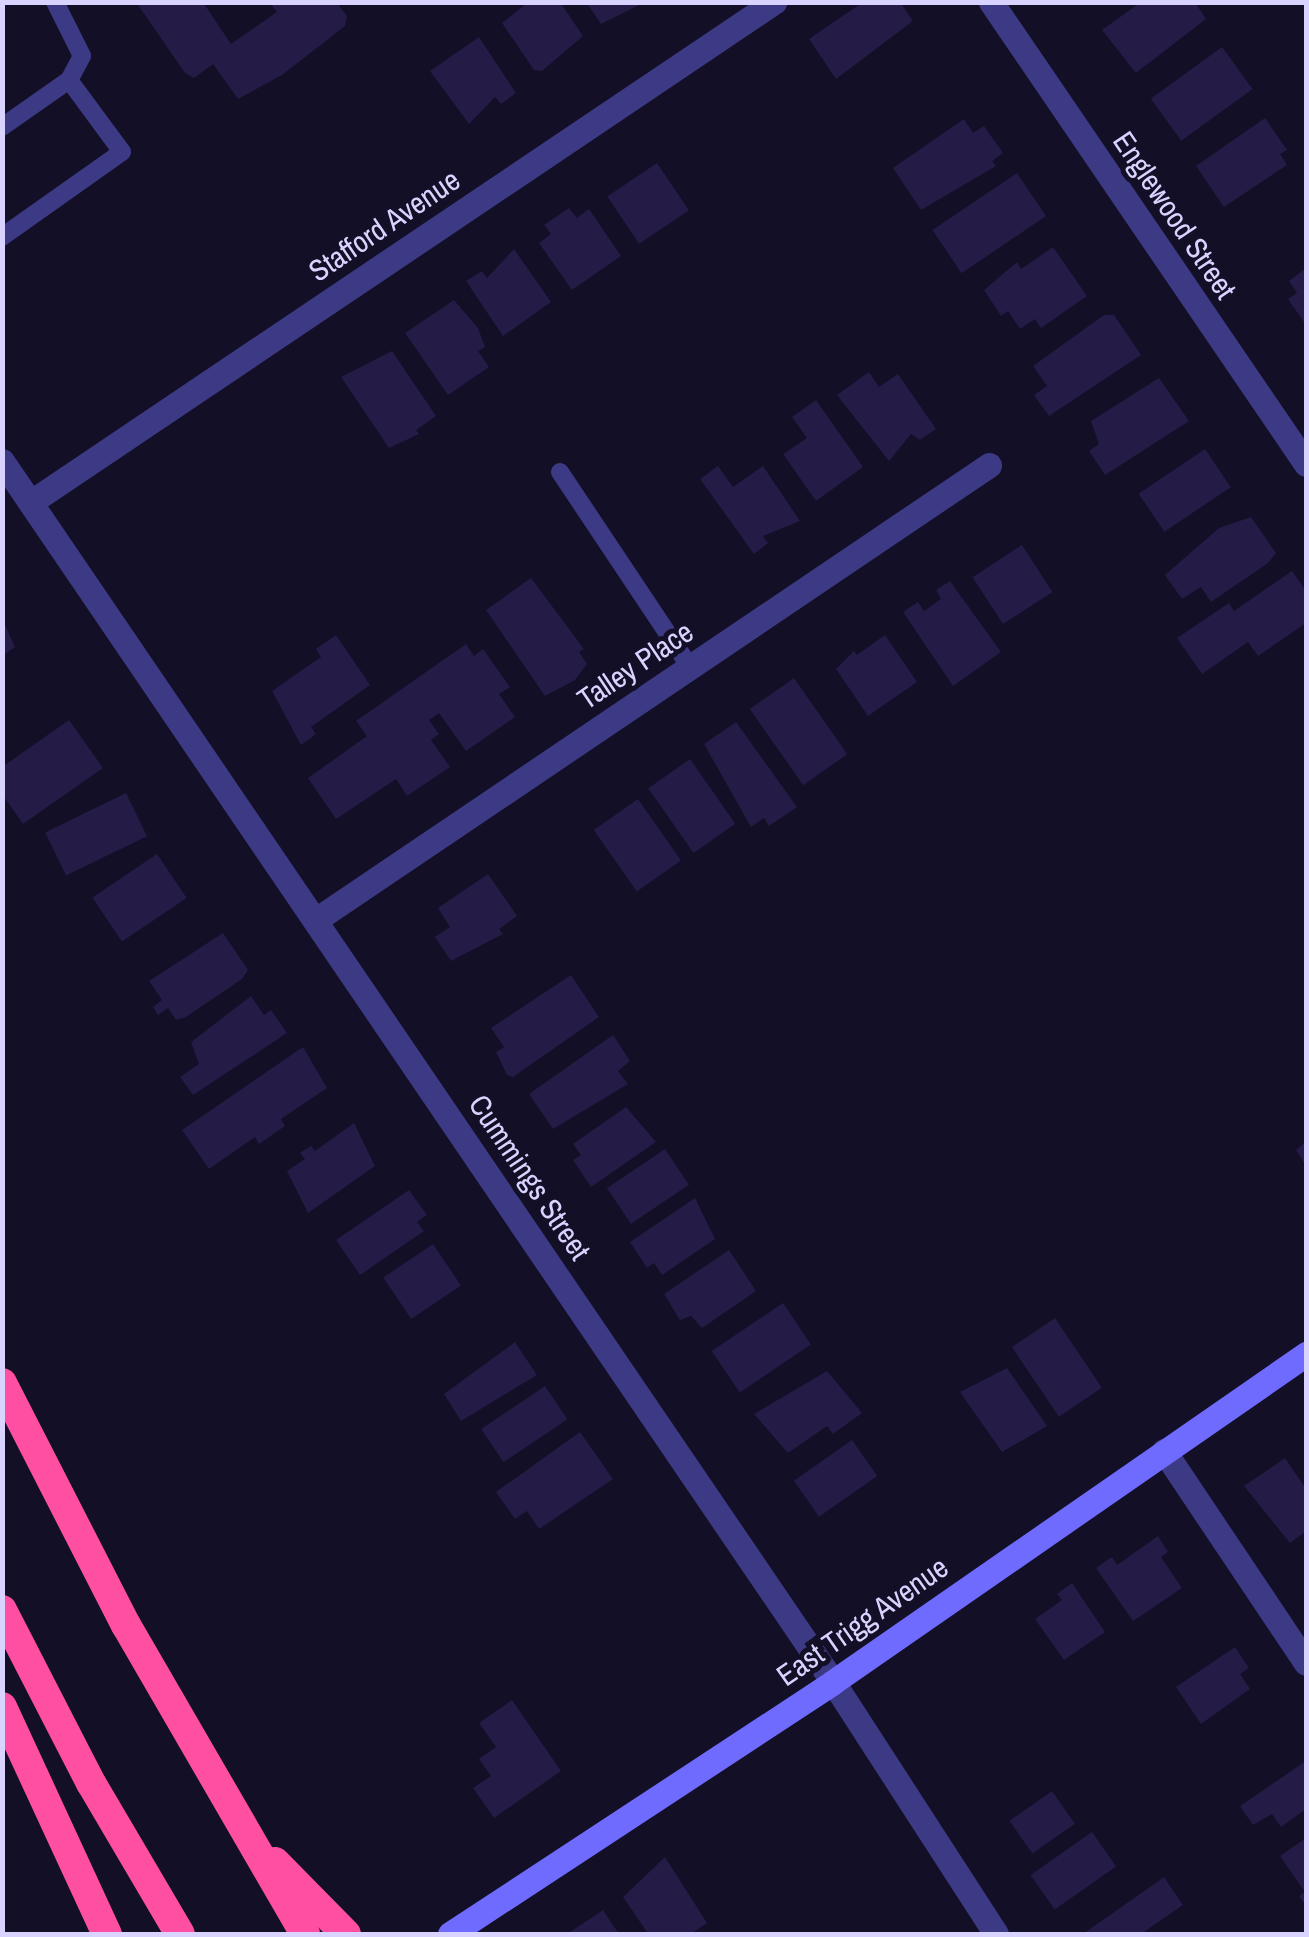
<!DOCTYPE html>
<style>
body{margin:0}
#map{position:relative;width:1309px;height:1937px;overflow:hidden;background:#130f26;font-family:"Archivo Narrow",sans-serif}
div>[style]{position:absolute}
[style*='--x']{left:calc(var(--x)*1px);top:calc(var(--y)*1px);width:calc(var(--w)*1px);rotate:calc(var(--a)*1deg)}
.building>*{inset:0;background:#241b47;transform-origin:0 0}
.lane>*{height:18px;margin:-9px;padding:0 9px;transform-origin:9px;border-radius:9px;background:#3d3a85}
.street>*{height:25px;margin:-12.5px;padding:0 12.5px;transform-origin:12.5px;border-radius:12.5px;background:#3d3a85}
.secondary>*{height:25px;margin:-12.5px;padding:0 12.5px;transform-origin:12.5px;border-radius:12.5px;background:#6f6bff}
.highway>*{height:30px;margin:-15px;padding:0 15px;transform-origin:15px;border-radius:15px;background:#ff4fa3}
span{translate:-50% -50%;white-space:nowrap;text-align:center;line-height:1.15;-webkit-text-stroke:10px #130f26;paint-order:stroke}
.street-label{font-size:30px;color:#d9d4ff}
.frame{position:absolute;inset:0;border:5px solid #d9d4ff;pointer-events:none}
</style>
<div id="map">
<div class="building">
<div style="clip-path:polygon(203px 2px,231px 44px,277px 12px,270px 3px,337px 3px,347px 16px,345px 26px,282px 75px,238px 99px,213px 64px,194px 78px,185px 73px,138px 5px)"></div>
<div style="clip-path:polygon(528px 2px,560px 2px,583px 36px,542px 71px,534px 70px,502px 23px)"></div>
<div style="clip-path:polygon(586px 2px,645px 2px,601px 24px)"></div>
<div style="clip-path:polygon(863px 2px,900px 2px,913px 21px,836px 79px,809px 39px)"></div>
<div style="clip-path:polygon(1141px 2px,1195px 2px,1206px 19px,1136px 73px,1102px 30px)"></div>
<div style="clip-path:polygon(479px 37px,516px 93px,501px 104px,495px 97px,469px 124px,430px 71px)"></div>
<div style="left:1222px;top:47px;width:52px;height:88px;rotate:54deg"></div>
<div style="clip-path:polygon(1265px 118px,1287px 150px,1280px 154px,1287px 165px,1224px 207px,1196px 166px)"></div>
<div style="clip-path:polygon(964px 119px,973px 133px,984px 126px,1003px 153px,992px 161px,996px 166px,921px 210px,893px 168px)"></div>
<div style="left:657px;top:163px;width:57px;height:60px;rotate:56deg"></div>
<div style="left:1017px;top:173px;width:52px;height:102px;rotate:56deg"></div>
<div style="clip-path:polygon(569px 208px,577px 218px,589px 209px,621px 256px,572px 290px,539px 243px,551px 234px,544px 225px)"></div>
<div style="clip-path:polygon(1053px 247px,1087px 296px,1041px 328px,1035px 319px,1020px 329px,1008px 311px,1001px 316px,984px 290px,1017px 262px,1021px 269px)"></div>
<div style="clip-path:polygon(514px 249px,551px 302px,503px 336px,466px 281px,482px 271px,487px 278px)"></div>
<div style="clip-path:polygon(1306px 268px,1306px 325px,1288px 299px,1297px 293px,1289px 281px)"></div>
<div style="clip-path:polygon(454px 300px,478px 328px,485px 347px,478px 351px,489px 367px,448px 395px,405px 333px)"></div>
<div style="clip-path:polygon(1104px 315px,1114px 315px,1141px 355px,1049px 416px,1034px 395px,1047px 386px,1033px 366px)"></div>
<div style="clip-path:polygon(392px 351px,436px 416px,416px 430px,419px 434px,389px 448px,341px 377px)"></div>
<div style="clip-path:polygon(869px 372px,879px 387px,898px 374px,936px 429px,920px 440px,911px 434px,889px 461px,837px 395px)"></div>
<div style="clip-path:polygon(1159px 378px,1189px 421px,1105px 475px,1089px 451px,1099px 444px,1091px 421px)"></div>
<div style="clip-path:polygon(816px 400px,863px 467px,816px 501px,783px 454px,807px 438px,792px 417px)"></div>
<div style="left:1205px;top:449px;width:46px;height:80px;rotate:56deg"></div>
<div style="clip-path:polygon(718px 466px,733px 487px,763px 466px,800px 521px,763px 536px,768px 543px,754px 554px,700px 479px)"></div>
<div style="clip-path:polygon(1251px 517px,1276px 553px,1268px 563px,1211px 602px,1201px 587px,1182px 599px,1165px 575px,1219px 528px)"></div>
<div style="left:1022px;top:545px;width:56px;height:59px;rotate:57deg"></div>
<div style="clip-path:polygon(1292px 571px,1306px 591px,1306px 623px,1258px 656px,1248px 642px,1202px 674px,1177px 638px,1229px 603px,1234px 611px)"></div>
<div style="clip-path:polygon(531px 578px,584px 649px,579px 652px,587px 664px,575px 680px,545px 696px,486px 610px)"></div>
<div style="clip-path:polygon(950px 581px,1001px 652px,953px 686px,903px 612px,918px 602px,924px 611px,941px 599px,936px 590px)"></div>
<div style="clip-path:polygon(2px 618px,15px 647px,2px 656px)"></div>
<div style="clip-path:polygon(336px 635px,370px 685px,311px 727px,316px 734px,301px 745px,272px 691px,321px 657px,316px 649px)"></div>
<div style="clip-path:polygon(885px 635px,917px 682px,868px 716px,836px 669px,854px 651px,857px 655px)"></div>
<div style="clip-path:polygon(466px 644px,474px 656px,483px 649px,510px 687px,499px 694px,515px 717px,466px 751px,439px 713px,429px 720px,439px 734px,431px 740px,450px 767px,407px 796px,396px 779px,336px 819px,308px 778px,367px 736px,356px 721px)"></div>
<div style="left:794px;top:678px;width:93px;height:54px;rotate:55deg"></div>
<div style="clip-path:polygon(69px 720px,103px 768px,23px 824px,2px 794px,2px 767px)"></div>
<div style="clip-path:polygon(736px 722px,797px 807px,769px 826px,764px 818px,751px 827px,704px 744px)"></div>
<div style="left:690px;top:759px;width:79px;height:51px;rotate:55deg"></div>
<div style="left:126px;top:793px;width:48px;height:90px;rotate:64deg"></div>
<div style="left:638px;top:799px;width:75px;height:54px;rotate:55deg"></div>
<div style="left:157px;top:854px;width:53px;height:78px;rotate:56deg"></div>
<div style="clip-path:polygon(488px 874px,517px 916px,499px 929px,503px 934px,451px 961px,435px 937px,450px 927px,438px 908px)"></div>
<div style="clip-path:polygon(223px 933px,248px 970px,242px 979px,186px 1017px,176px 1020px,168px 1008px,158px 1015px,153px 1007px,162px 1000px,149px 981px)"></div>
<div style="clip-path:polygon(571px 975px,599px 1017px,513px 1077px,507px 1075px,496px 1052px,504px 1047px,491px 1028px)"></div>
<div style="clip-path:polygon(251px 996px,264px 1015px,271px 1010px,287px 1033px,193px 1095px,180px 1077px,199px 1064px,191px 1042px)"></div>
<div style="clip-path:polygon(613px 1035px,630px 1061px,618px 1071px,628px 1084px,553px 1129px,529px 1094px)"></div>
<div style="clip-path:polygon(303px 1047px,327px 1088px,281px 1119px,285px 1126px,259px 1144px,255px 1137px,209px 1169px,182px 1130px)"></div>
<div style="clip-path:polygon(626px 1107px,656px 1142px,591px 1187px,573px 1160px,581px 1155px,573px 1144px)"></div>
<div style="clip-path:polygon(354px 1123px,375px 1166px,308px 1213px,287px 1171px,305px 1159px,300px 1153px,311px 1146px,315px 1151px)"></div>
<div style="clip-path:polygon(1306px 1142px,1306px 1166px,1296px 1150px)"></div>
<div style="left:665px;top:1149px;width:43px;height:70px;rotate:56deg"></div>
<div style="clip-path:polygon(409px 1190px,427px 1215px,417px 1222px,424px 1231px,360px 1275px,336px 1240px)"></div>
<div style="clip-path:polygon(695px 1198px,715px 1239px,662px 1275px,654px 1263px,647px 1268px,630px 1242px)"></div>
<div style="left:433px;top:1244px;width:50px;height:60px;rotate:56deg"></div>
<div style="clip-path:polygon(729px 1250px,756px 1291px,702px 1328px,691px 1316px,680px 1320px,664px 1294px)"></div>
<div style="left:783px;top:1303px;width:50px;height:86px;rotate:56deg"></div>
<div style="left:1055px;top:1318px;width:84px;height:52px;rotate:56deg"></div>
<div style="clip-path:polygon(515px 1342px,537px 1375px,461px 1421px,444px 1394px)"></div>
<div style="clip-path:polygon(1007px 1368px,1047px 1426px,1002px 1452px,960px 1392px)"></div>
<div style="clip-path:polygon(827px 1371px,862px 1413px,833px 1434px,827px 1426px,788px 1453px,754px 1414px)"></div>
<div style="left:545px;top:1386px;width:40px;height:77px;rotate:56deg"></div>
<div style="clip-path:polygon(580px 1432px,613px 1479px,539px 1529px,527px 1511px,515px 1519px,496px 1492px)"></div>
<div style="left:852px;top:1440px;width:44px;height:71px;rotate:55deg"></div>
<div style="clip-path:polygon(1285px 1458px,1306px 1489px,1306px 1531px,1290px 1543px,1244px 1486px)"></div>
<div style="clip-path:polygon(1158px 1536px,1168px 1552px,1161px 1557px,1182px 1588px,1133px 1621px,1096px 1568px,1112px 1557px,1117px 1565px)"></div>
<div style="clip-path:polygon(1072px 1583px,1105px 1632px,1064px 1660px,1035px 1619px,1062px 1600px,1057px 1594px)"></div>
<div style="clip-path:polygon(1235px 1647px,1249px 1668px,1240px 1674px,1250px 1689px,1201px 1724px,1176px 1687px)"></div>
<div style="clip-path:polygon(512px 1700px,561px 1771px,494px 1818px,473px 1788px,491px 1776px,479px 1759px,496px 1747px,479px 1723px)"></div>
<div style="clip-path:polygon(1306px 1761px,1306px 1809px,1281px 1827px,1272px 1814px,1253px 1825px,1240px 1806px)"></div>
<div style="left:1052px;top:1791px;width:40px;height:52px;rotate:55deg"></div>
<div style="left:1092px;top:1832px;width:42px;height:75px;rotate:55deg"></div>
<div style="clip-path:polygon(1306px 1838px,1306px 1906px,1299px 1896px,1305px 1892px,1280px 1856px)"></div>
<div style="clip-path:polygon(665px 1857px,707px 1923px,691px 1934px,647px 1932px,623px 1897px)"></div>
<div style="clip-path:polygon(1164px 1877px,1183px 1905px,1141px 1934px,1083px 1934px)"></div>
<div style="clip-path:polygon(603px 1910px,619px 1934px,567px 1934px)"></div>
</div>
<div class="lane">
<div style="--x:55;--y:2;--w:60;--a:63.4"></div>
<div style="--x:82;--y:56;--w:27;--a:118"></div>
<div style="--x:2;--y:127;--w:82;--a:-35"></div>
<div style="--x:69;--y:80;--w:89;--a:53.6"></div>
<div style="--x:122;--y:152;--w:147;--a:144.7"></div>
<div style="--x:560;--y:472;--w:234;--a:56.3"></div>
</div>
<div class="street">
<div style="--x:991;--y:2;--w:559;--a:55.71"></div>
<div style="--x:2;--y:461;--w:1477;--a:55.76"></div>
<div style="--x:833;--y:1682;--w:300;--a:57.1"></div>
<div style="--x:31;--y:502;--w:896;--a:-33.94"></div>
<div style="--x:317;--y:919;--w:811;--a:-34.04"></div>
<div style="--x:1164;--y:1451;--w:255;--a:56.2"></div>
</div>
<div class="secondary">
<div style="--x:450;--y:1934;--w:458;--a:-33.3"></div>
<div style="--x:833;--y:1682;--w:576;--a:-34.74"></div>
</div>
<div class="highway">
<div style="--x:2;--y:1383;--w:272;--a:62.9"></div>
<div style="--x:126;--y:1625;--w:357;--a:59.9"></div>
<div style="--x:2;--y:1610;--w:195;--a:62.8"></div>
<div style="--x:91;--y:1783;--w:175;--a:59.5"></div>
<div style="--x:2;--y:1707;--w:250;--a:65.2"></div>
<div style="--x:275;--y:1862;--w:101;--a:45.4"></div>
</div>
<div class="street-label">
<span style="left:1175px;top:215px;rotate:56deg">Englewood Street</span>
<span style="left:384px;top:225px;rotate:-34deg">Stafford Avenue</span>
<span style="left:635px;top:665px;rotate:-34deg">Talley Place</span>
<span style="left:530px;top:1177px;rotate:56deg">Cummings Street</span>
<span style="left:862px;top:1621px;rotate:-35deg">East Trigg Avenue</span>
</div>
<div class="frame"></div>
</div>
